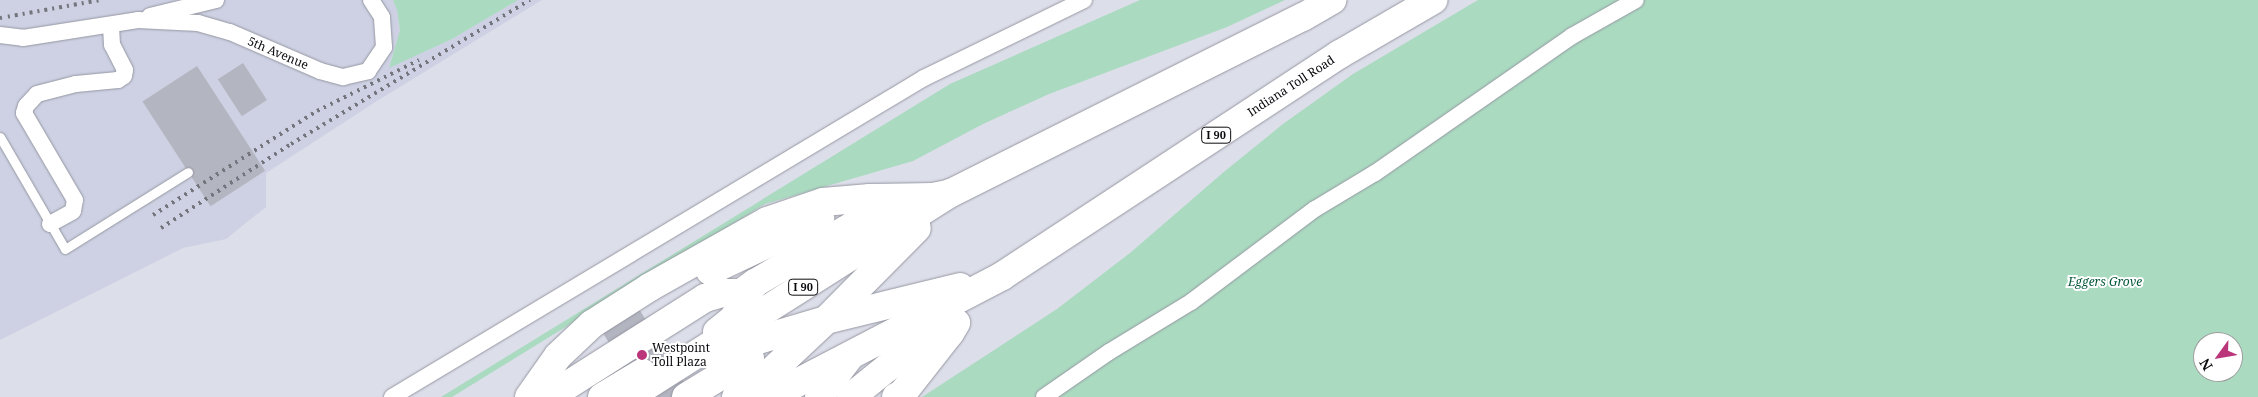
<!DOCTYPE html>
<style>
body{margin:0}
#map{position:relative;width:2258px;height:397px;overflow:hidden;background:#dcdee9;font-family:"Noto Serif",serif}
div>[style]{position:absolute}
[style*='--x']{left:calc(var(--x)*1px);top:calc(var(--y)*1px);width:calc(var(--w)*1px);rotate:calc(var(--a)*1deg)}
.built>*{inset:0;background:#cdd1e3}
.green>*{inset:0;background:#aadac0}
.building>*{inset:0;background:#b3b5c0;transform-origin:0 0}
.roads{filter:drop-shadow(0 0 1px #9597a2) drop-shadow(0 0 1px #9597a2)}
.service>*{height:9px;margin:-4.5px;padding:0 4.5px;transform-origin:4.5px;border-radius:4.5px;background:#fff}
.minor>*{height:16px;margin:-8px;padding:0 8px;transform-origin:8px;border-radius:8px;background:#fff}
.motorway>*{height:28px;margin:-14px;padding:0 14px;transform-origin:14px;border-radius:14px;background:#fff}
.rail>*{height:4px;margin-top:-2px;transform-origin:0;background:repeating-linear-gradient(90deg,#74757c 0 2.5px,transparent 0 7.5px)}
.dots>*{width:14px;height:14px;translate:-50% -50%;box-sizing:border-box;border:2px solid #fff;border-radius:50%}
span{translate:-50% -50%;white-space:nowrap;text-align:center;line-height:1.15;-webkit-text-stroke:4px #fff;paint-order:stroke}
.shield-label span{padding:1px 4px;background:#fff;border:1px solid;border-radius:4px;-webkit-text-stroke-width:0}
.shield-label{font-size:11px;color:#0b0b0f;font-weight:700}
.street-label{font-size:12px;color:#0b0b0f}
.park-label{font-size:12px;color:#025537;font-style:italic}
.poi-label{font-size:12px;color:#0b0b0f}
.left{translate:0 -50%;text-align:left}
.north{position:absolute;left:2193px;top:332px;width:50px;height:50px;box-sizing:border-box;background:#fff;border:1px solid #9d9d9f;border-radius:50%;rotate:238deg;font-size:14px;font-weight:700;line-height:20px;text-align:center;color:#0b0b0f}
.north::after{content:'';display:block;margin:auto;width:18px;height:22px;background:#ba357a;clip-path:polygon(50% 0,100% 100%,50% 72%,0 100%)}
</style>
<div id="map">
<div class="built">
<div style="clip-path:polygon(0 0,393px 0,397px 10px,400px 30px,389px 67px,452px 39px,518px 0,542px 0,377px 101px,266px 173px,266px 207px,226px 239px,183px 248px,0 340px)"></div>
</div>
<div class="green">
<div style="clip-path:polygon(393px 0,518px 0,452px 39px,389px 68px,400px 30px,397px 10px)"></div>
<div style="clip-path:polygon(1140px 0,1285px 0,1227px 27px,1049px 94px,983px 124px,913px 161px,765px 204px,452px 397px,441px 397px,950px 84px)"></div>
<div style="clip-path:polygon(evenodd,1478px 0,2258px 0,2258px 397px,922px 397px,1057px 309px,1130px 253px,1225px 171px,1283px 124px,1353px 74px,1478px 0,2203px 342px,2233px 342px,2233px 372px,2203px 372px,2203px 342px)"></div>
</div>
<div class="building">
<div style="left:243px;top:63px;width:44px;height:30px;rotate:57deg"></div>
<div style="left:197px;top:66px;width:125px;height:65px;rotate:57deg"></div>
<div style="clip-path:polygon(628px 291px,693px 397px,643px 397px,591px 314px)"></div>
</div>
<div class="roads">
<div class="service">
<div style="--x:0;--y:137;--w:129;--a:59.9"></div>
<div style="--x:65;--y:249;--w:145;--a:-32"></div>
</div>
<div class="minor">
<div style="--x:150;--y:16;--w:68;--a:-13.6"></div>
<div style="--x:0;--y:35;--w:23;--a:7"></div>
<div style="--x:23;--y:38;--w:116;--a:-8.9"></div>
<div style="--x:138;--y:20;--w:60;--a:2.9"></div>
<div style="--x:198;--y:23;--w:33;--a:16"></div>
<div style="--x:230;--y:32;--w:98;--a:23.4"></div>
<div style="--x:320;--y:71;--w:24;--a:15"></div>
<div style="--x:343;--y:77;--w:26;--a:-13"></div>
<div style="--x:368;--y:71;--w:29;--a:-56"></div>
<div style="--x:384;--y:47;--w:30;--a:-94"></div>
<div style="--x:382;--y:17;--w:20;--a:-123"></div>
<div style="--x:50;--y:224;--w:26;--a:-29"></div>
<div style="--x:73;--y:211;--w:11;--a:-80"></div>
<div style="--x:75;--y:200;--w:101;--a:-120.4"></div>
<div style="--x:24;--y:113;--w:7;--a:-74"></div>
<div style="--x:26;--y:106;--w:16;--a:-47"></div>
<div style="--x:37;--y:94;--w:40;--a:-14.4"></div>
<div style="--x:76;--y:84;--w:42;--a:-5.4"></div>
<div style="--x:118;--y:80;--w:7;--a:-34"></div>
<div style="--x:124;--y:76;--w:6;--a:-81"></div>
<div style="--x:125;--y:70;--w:28;--a:-117"></div>
<div style="--x:112;--y:45;--w:19;--a:-93"></div>
<div style="--x:392;--y:397;--w:620;--a:-30.95"></div>
<div style="--x:924;--y:78;--w:178;--a:-26"></div>
<div style="--x:1044;--y:397;--w:79;--a:-34.7"></div>
<div style="--x:1109;--y:352;--w:96;--a:-31.4"></div>
<div style="--x:1191;--y:302;--w:155;--a:-36.9"></div>
<div style="--x:1315;--y:209;--w:70;--a:-31"></div>
<div style="--x:1375;--y:173;--w:240;--a:-34.8"></div>
<div style="--x:1572;--y:36;--w:73;--a:-29.4"></div>
</div>
<div class="motorway">
<div style="--x:710;--y:271;--w:122;--a:-25.3"></div>
<div style="--x:717;--y:332;--w:22;--a:-39"></div>
<div style="--x:734;--y:318;--w:25;--a:-64"></div>
<div style="--x:745;--y:295;--w:16;--a:-50"></div>
<div style="--x:755;--y:283;--w:168;--a:-30.4"></div>
<div style="--x:719;--y:358;--w:22;--a:-32"></div>
<div style="--x:738;--y:346;--w:92;--a:-16.5"></div>
<div style="--x:826;--y:320;--w:138;--a:-13.8"></div>
<div style="--x:529;--y:397;--w:50;--a:-54.7"></div>
<div style="--x:558;--y:356;--w:47;--a:-43.3"></div>
<div style="--x:592;--y:324;--w:69;--a:-32.5"></div>
<div style="--x:650;--y:287;--w:134;--a:-29.4"></div>
<div style="--x:767;--y:221;--w:59;--a:-18.7"></div>
<div style="--x:823;--y:202;--w:47;--a:-4.9"></div>
<div style="--x:870;--y:198;--w:63;--a:-0.9"></div>
<div style="--x:933;--y:197;--w:14;--a:-12"></div>
<div style="--x:549;--y:397;--w:185;--a:-32.4"></div>
<div style="--x:705;--y:298;--w:18;--a:-16"></div>
<div style="--x:722;--y:293;--w:19;--a:0"></div>
<div style="--x:741;--y:293;--w:17;--a:-36"></div>
<div style="--x:602;--y:397;--w:47;--a:-31"></div>
<div style="--x:629;--y:397;--w:381;--a:-32.4"></div>
<div style="--x:951;--y:193;--w:394;--a:-26.6"></div>
<div style="--x:1303;--y:17;--w:34;--a:-30"></div>
<div style="--x:686;--y:397;--w:75;--a:-31.4"></div>
<div style="--x:736;--y:397;--w:28;--a:-32"></div>
<div style="--x:760;--y:382;--w:91;--a:-43.2"></div>
<div style="--x:826;--y:320;--w:129;--a:-45.3"></div>
<div style="--x:770;--y:397;--w:262;--a:-27.5"></div>
<div style="--x:1002;--y:276;--w:404;--a:-33.3"></div>
<div style="--x:1340;--y:54;--w:108;--a:-30.1"></div>
<div style="--x:819;--y:397;--w:48;--a:-52.7"></div>
<div style="--x:851;--y:397;--w:121;--a:-39"></div>
<div style="--x:896;--y:397;--w:7;--a:-27"></div>
<div style="--x:902;--y:394;--w:78;--a:-51.8"></div>
<div style="--x:950;--y:333;--w:12;--a:-59"></div>
</div>
</div>
<div class="rail">
<div style="--x:0;--y:18;--w:102;--a:-10.2"></div>
<div style="--x:153;--y:215;--w:194;--a:-32.4"></div>
<div style="--x:317;--y:111;--w:114;--a:-26.6"></div>
<div style="--x:161;--y:228;--w:155;--a:-32.9"></div>
<div style="--x:291;--y:144;--w:279;--a:-31.1"></div>
</div>
<div class="dots">
<div style="left:642px;top:355px;background:#ba357a"></div>
</div>
<div class="shield-label">
<span style="left:1216px;top:135px">I 90</span>
<span style="left:803px;top:287px">I 90</span>
</div>
<div class="street-label">
<span style="left:278px;top:53px;rotate:23deg">5th Avenue</span>
<span style="left:1291px;top:86px;rotate:-33deg">Indiana Toll Road</span>
</div>
<div class="park-label">
<span style="left:2105px;top:282px">Eggers Grove</span>
</div>
<div class="poi-label">
<span class="left" style="left:652px;top:355px">Westpoint<br>Toll Plaza</span>
</div>
<div class="north">N</div>
</div>
